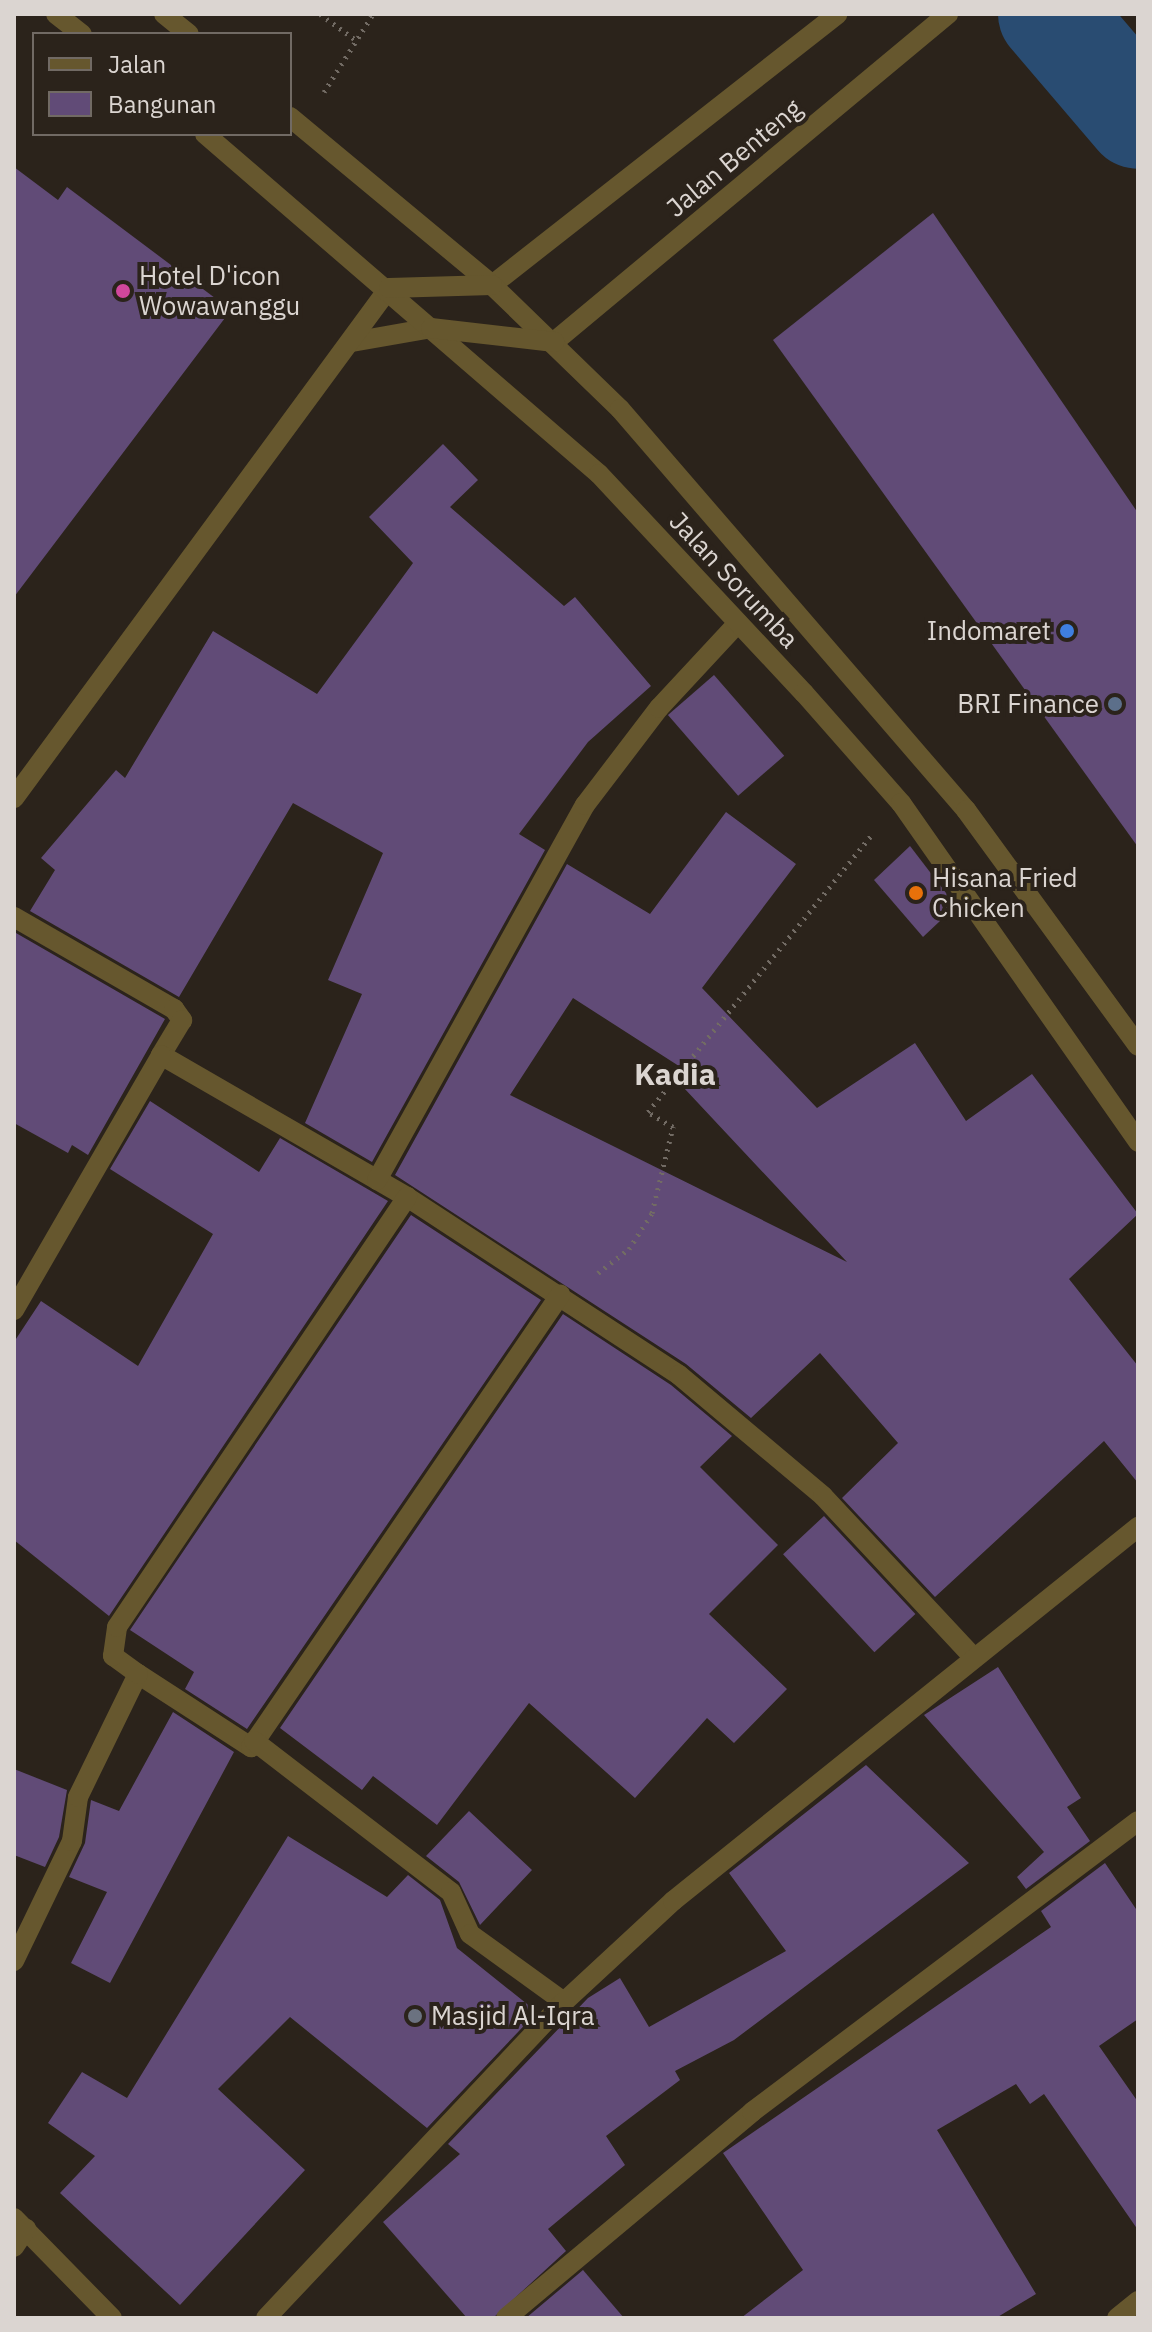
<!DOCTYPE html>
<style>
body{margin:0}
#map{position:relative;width:1152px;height:2332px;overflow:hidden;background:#2b231b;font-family:"IBM Plex Sans",sans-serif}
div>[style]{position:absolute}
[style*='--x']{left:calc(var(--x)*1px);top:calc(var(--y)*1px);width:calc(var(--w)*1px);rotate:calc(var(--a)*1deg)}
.river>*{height:104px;margin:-52px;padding:0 52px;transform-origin:52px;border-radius:52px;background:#294c72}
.building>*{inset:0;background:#614b77;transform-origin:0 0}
.path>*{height:5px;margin-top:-2.5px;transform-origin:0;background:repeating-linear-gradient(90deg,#726b64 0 2px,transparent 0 8px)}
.minor>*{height:20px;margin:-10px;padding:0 10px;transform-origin:10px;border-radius:10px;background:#66572e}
.tertiary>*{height:20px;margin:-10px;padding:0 10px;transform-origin:10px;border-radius:10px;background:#66572e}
.dots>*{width:22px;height:22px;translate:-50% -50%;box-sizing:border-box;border:4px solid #2b231b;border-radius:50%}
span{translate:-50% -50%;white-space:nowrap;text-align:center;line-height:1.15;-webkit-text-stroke:8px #2b231b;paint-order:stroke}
.street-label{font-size:26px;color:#dbd5d1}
.poi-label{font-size:26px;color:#dbd5d1}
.left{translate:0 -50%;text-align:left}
.right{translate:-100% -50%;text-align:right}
.quarter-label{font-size:30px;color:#dbd5d1;font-weight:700}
.frame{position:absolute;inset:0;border:16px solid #dbd5d1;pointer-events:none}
.legend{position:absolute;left:32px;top:32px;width:260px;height:104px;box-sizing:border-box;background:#2b231b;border:2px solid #716a64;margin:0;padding:10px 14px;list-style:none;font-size:24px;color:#dbd5d1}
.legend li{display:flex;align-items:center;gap:16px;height:40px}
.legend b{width:40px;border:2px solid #716a64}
</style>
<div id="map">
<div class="river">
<div style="--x:1050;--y:14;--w:135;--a:49.5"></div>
</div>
<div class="building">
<div style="clip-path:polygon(14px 167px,58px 200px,67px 187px,231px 310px,14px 597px)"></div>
<div style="clip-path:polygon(933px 213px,1138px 513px,1138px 847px,773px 340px)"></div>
<div style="clip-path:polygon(443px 444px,478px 480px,450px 507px,564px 606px,575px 597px,651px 686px,588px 742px,519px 834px,545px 850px,372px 1162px,305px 1123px,362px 994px,328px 980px,383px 853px,293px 803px,179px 997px,30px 911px,55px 870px,41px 858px,116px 770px,125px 778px,213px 631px,317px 694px,413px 563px,369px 517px)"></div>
<div style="left:714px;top:675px;width:107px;height:61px;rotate:49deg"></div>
<div style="clip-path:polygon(evenodd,726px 812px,796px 864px,702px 988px,817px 1108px,915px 1043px,966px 1121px,1032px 1074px,1138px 1214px,1069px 1279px,1138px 1366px,1138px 1483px,1104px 1441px,935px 1597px,842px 1498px,898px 1443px,820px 1353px,751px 1418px,686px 1364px,395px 1175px,567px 864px,650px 914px,726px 812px,573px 998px,696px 1077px,684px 1088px,847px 1262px,510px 1095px,573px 998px)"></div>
<div style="clip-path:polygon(910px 846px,956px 906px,923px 937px,874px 880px)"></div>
<div style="clip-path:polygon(16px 933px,165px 1019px,88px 1155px,72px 1145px,68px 1153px,14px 1123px)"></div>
<div style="clip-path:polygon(150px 1101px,259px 1172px,280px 1138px,388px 1201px,109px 1616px,14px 1540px,14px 1342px,41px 1301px,138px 1366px,213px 1234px,110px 1169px)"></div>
<div style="clip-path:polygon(411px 1215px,541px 1300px,247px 1729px,185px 1689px,194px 1672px,130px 1630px)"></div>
<div style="clip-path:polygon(563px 1314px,671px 1385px,732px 1436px,700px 1467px,778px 1545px,709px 1614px,787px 1689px,734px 1743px,707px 1718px,635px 1798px,529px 1703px,437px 1825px,373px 1776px,362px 1790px,280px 1728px)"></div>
<div style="left:824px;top:1516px;width:134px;height:56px;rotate:47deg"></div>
<div style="clip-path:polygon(998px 1667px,1081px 1798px,1067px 1807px,1090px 1841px,1026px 1889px,1017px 1877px,1044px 1852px,924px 1715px)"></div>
<div style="clip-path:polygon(173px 1712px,234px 1752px,110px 1983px,71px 1963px,107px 1892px,69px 1877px,85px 1843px,91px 1800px,119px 1811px)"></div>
<div style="clip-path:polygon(866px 1765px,969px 1863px,734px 2040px,675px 2071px,680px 2080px,606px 2136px,625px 2165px,548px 2229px,566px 2251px,493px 2318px,467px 2318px,383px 2222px,460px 2154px,448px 2144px,588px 1998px,620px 1978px,649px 2027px,786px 1951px,729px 1873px)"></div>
<div style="clip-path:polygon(14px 1769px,67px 1790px,59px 1837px,45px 1867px,14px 1855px)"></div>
<div style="clip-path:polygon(469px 1811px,532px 1870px,480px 1925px,459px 1882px,426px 1856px)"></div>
<div style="clip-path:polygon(288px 1836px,387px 1897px,408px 1875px,440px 1900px,457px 1948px,537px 2012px,427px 2128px,290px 2017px,218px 2089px,305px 2170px,180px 2305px,60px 2193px,95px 2156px,48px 2123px,82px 2072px,127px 2098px)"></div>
<div style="clip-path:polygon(1105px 1863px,1138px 1912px,1138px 2019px,1099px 2046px,1138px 2102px,1138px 2230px,1044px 2094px,1030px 2104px,1016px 2084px,937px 2130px,1036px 2294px,996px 2318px,741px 2318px,803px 2270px,723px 2153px,1051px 1927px,1041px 1911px)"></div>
<div style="clip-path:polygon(583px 2270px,624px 2318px,526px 2318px)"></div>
</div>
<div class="path">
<div style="--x:320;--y:14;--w:46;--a:36.1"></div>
<div style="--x:324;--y:92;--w:92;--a:-57.9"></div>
<div style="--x:598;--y:1273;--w:39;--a:-38"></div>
<div style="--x:629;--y:1249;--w:43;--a:-57.4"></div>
<div style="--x:652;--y:1213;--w:89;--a:-76.3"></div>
<div style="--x:673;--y:1127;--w:29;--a:-149"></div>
<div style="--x:648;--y:1112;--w:358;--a:-51.1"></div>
</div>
<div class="minor">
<div style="--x:492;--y:285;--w:439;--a:-38.1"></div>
<div style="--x:352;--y:342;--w:80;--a:-10"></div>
<div style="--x:554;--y:342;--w:513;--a:-39.78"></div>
<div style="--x:14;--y:798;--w:633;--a:-53.67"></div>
<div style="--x:14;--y:917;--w:185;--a:29.9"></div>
<div style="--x:174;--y:1009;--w:14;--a:54"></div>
<div style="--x:182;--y:1020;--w:41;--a:121"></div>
<div style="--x:161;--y:1055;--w:284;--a:30"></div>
<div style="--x:407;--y:1197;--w:325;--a:33.2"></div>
<div style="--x:679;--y:1375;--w:188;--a:40"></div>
<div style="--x:823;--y:1496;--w:220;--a:47"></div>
<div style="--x:377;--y:1180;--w:429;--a:-61"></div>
<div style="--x:585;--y:805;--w:122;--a:-52.7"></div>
<div style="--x:659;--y:708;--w:116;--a:-47.1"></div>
<div style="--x:14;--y:1310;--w:294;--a:-60"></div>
<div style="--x:138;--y:1674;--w:135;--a:32.9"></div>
<div style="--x:251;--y:1747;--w:548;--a:-55.64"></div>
<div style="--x:254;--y:1741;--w:248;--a:37.5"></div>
<div style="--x:451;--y:1892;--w:46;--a:65.7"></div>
<div style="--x:470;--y:1934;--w:116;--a:35.9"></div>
<div style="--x:14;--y:1961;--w:133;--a:-64.2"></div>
<div style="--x:72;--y:1841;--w:44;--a:-82.2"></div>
<div style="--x:78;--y:1797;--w:137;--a:-64"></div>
<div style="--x:138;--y:1674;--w:31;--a:-144"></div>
<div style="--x:113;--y:1656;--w:29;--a:-82"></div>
<div style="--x:117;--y:1627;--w:519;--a:-56"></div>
<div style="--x:14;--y:2218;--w:140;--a:45.6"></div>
<div style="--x:14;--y:2247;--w:22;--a:-56"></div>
<div style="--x:266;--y:2318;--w:434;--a:-46.7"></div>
<div style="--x:564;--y:2002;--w:149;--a:-42.8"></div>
<div style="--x:673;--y:1901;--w:597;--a:-38.81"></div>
<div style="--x:506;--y:2318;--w:321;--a:-39.9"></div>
<div style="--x:752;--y:2112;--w:483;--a:-37"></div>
<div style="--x:1117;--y:2318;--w:27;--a:-39"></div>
</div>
<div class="tertiary">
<div style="--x:56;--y:14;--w:33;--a:38"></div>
<div style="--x:164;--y:14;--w:32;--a:39"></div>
<div style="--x:290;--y:117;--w:263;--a:39.7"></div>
<div style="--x:492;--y:285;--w:178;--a:44.1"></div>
<div style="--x:620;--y:409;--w:530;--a:49.21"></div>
<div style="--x:966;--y:810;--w:292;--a:53.9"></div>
<div style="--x:205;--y:134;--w:520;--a:40.79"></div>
<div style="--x:599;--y:474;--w:300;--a:46.9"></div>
<div style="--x:804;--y:693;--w:147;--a:48.6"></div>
<div style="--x:901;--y:803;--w:414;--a:55"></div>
<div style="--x:389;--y:288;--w:103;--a:-1.7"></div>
<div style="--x:431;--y:328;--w:124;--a:6.5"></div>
</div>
<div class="dots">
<div style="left:123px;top:291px;background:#d1479c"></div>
<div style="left:1067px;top:631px;background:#3f7fe0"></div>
<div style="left:1115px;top:704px;background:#5c6f8a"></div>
<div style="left:916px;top:893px;background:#e8710a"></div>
<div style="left:415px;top:2016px;background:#6b7280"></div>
</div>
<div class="street-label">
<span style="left:734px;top:158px;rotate:-40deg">Jalan Benteng</span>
<span style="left:734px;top:580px;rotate:47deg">Jalan Sorumba</span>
</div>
<div class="poi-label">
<span class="left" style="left:139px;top:291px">Hotel D'icon<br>Wowawanggu</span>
<span class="right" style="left:1051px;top:631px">Indomaret</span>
<span class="right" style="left:1099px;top:704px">BRI Finance</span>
<span class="left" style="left:932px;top:893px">Hisana Fried<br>Chicken</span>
<span class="left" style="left:431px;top:2016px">Masjid Al-Iqra</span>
</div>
<div class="quarter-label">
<span style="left:675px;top:1074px">Kadia</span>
</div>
<div class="frame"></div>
<ul class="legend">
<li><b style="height:10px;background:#66572e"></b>Jalan</li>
<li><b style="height:22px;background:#614b77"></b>Bangunan</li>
</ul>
</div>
